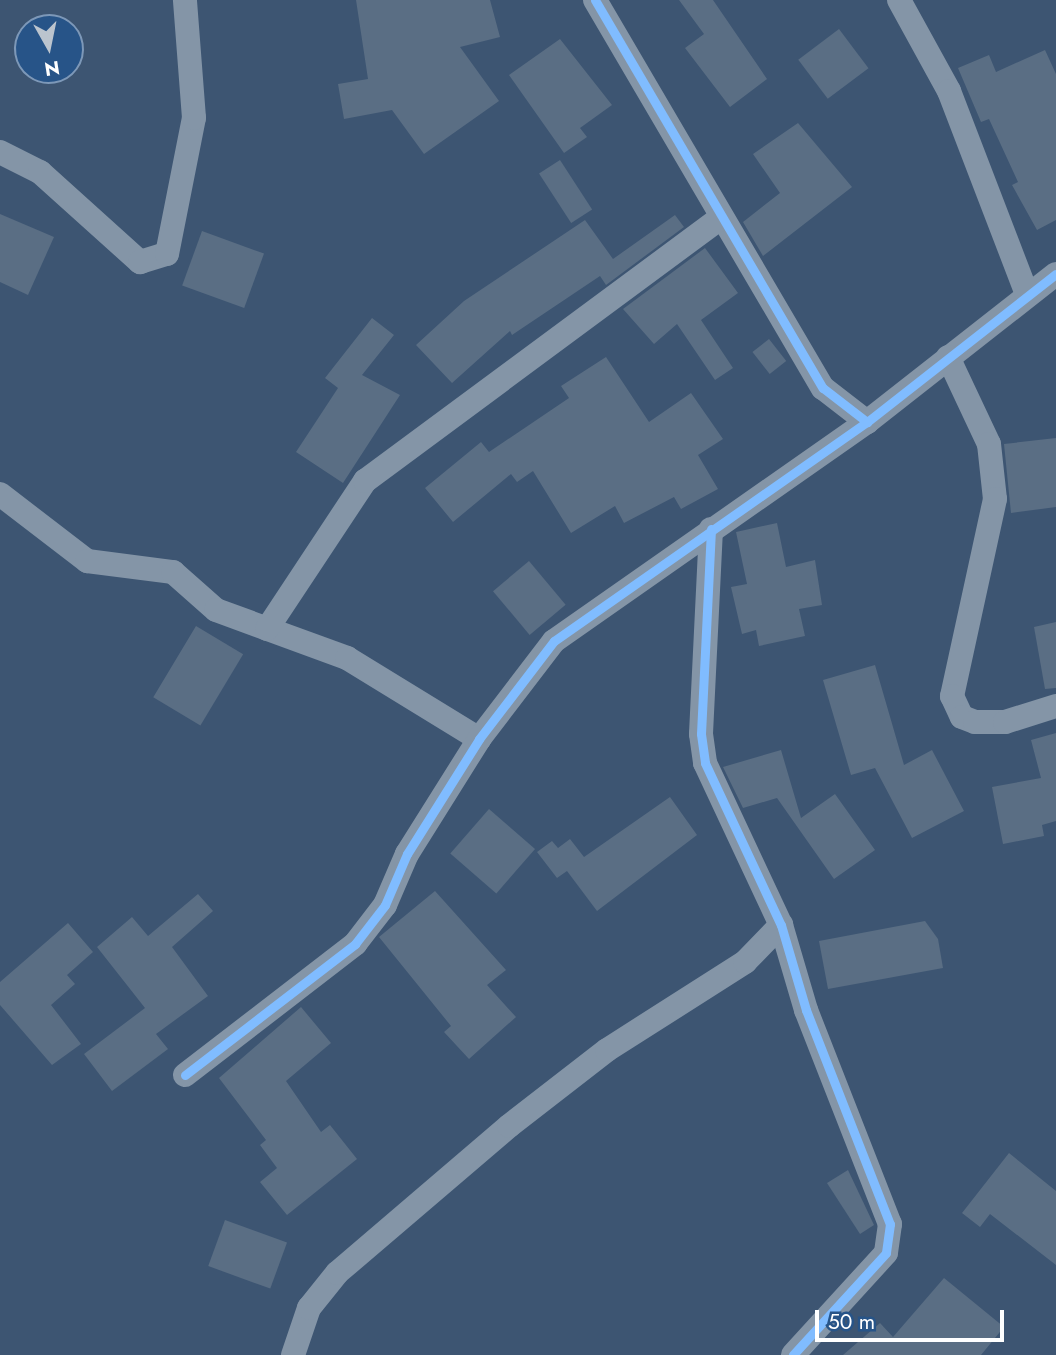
<!DOCTYPE html>
<style>
body{margin:0}
#map{position:relative;width:1056px;height:1355px;overflow:hidden;background:#3d5572;font-family:Jost,sans-serif}
div>[style]{position:absolute}
[style*='--x']{left:calc(var(--x)*1px);top:calc(var(--y)*1px);width:calc(var(--w)*1px);rotate:calc(var(--a)*1deg)}
.building>*{inset:0;background:#5a6e84;transform-origin:0 0}
.minor>*{height:24px;margin:-12px;padding:0 12px;transform-origin:12px;border-radius:12px;background:#8495a7}
.cycleway>*{height:9px;margin:-4.5px;padding:0 4.5px;transform-origin:4.5px;border-radius:4.5px;background:#80bcff}
span{translate:-50% -50%;white-space:nowrap;text-align:center;line-height:1.15;-webkit-text-stroke:7px #275488;paint-order:stroke}
.north{position:absolute;left:14px;top:14px;width:70px;height:70px;box-sizing:border-box;background:#275488;border:2px solid #7d98b8;border-radius:50%;rotate:171deg;font-size:19px;font-weight:700;line-height:28px;text-align:center;color:#fff}
.north::after{content:'';display:block;margin:auto;width:24px;height:32px;background:#bbc4ce;clip-path:polygon(50% 0,100% 100%,50% 72%,0 100%)}
.scale{position:absolute;left:815px;top:1310px;width:189px;height:32px;box-sizing:border-box;border:4px solid #fff;border-top:0;padding-left:9px;font-size:21px;line-height:24px;white-space:nowrap;color:#fff;-webkit-text-stroke:5px #275488;paint-order:stroke}
</style>
<div id="map">
<div class="building">
<div style="clip-path:polygon(356px 0,490px 0,500px 37px,460px 47px,499px 101px,424px 154px,392px 110px,344px 119px,338px 84px,368px 79px)"></div>
<div style="clip-path:polygon(679px 0,713px 0,767px 79px,730px 107px,685px 48px,704px 34px)"></div>
<div style="left:839px;top:29px;width:49px;height:51px;rotate:53deg"></div>
<div style="clip-path:polygon(560px 39px,612px 105px,580px 128px,587px 137px,564px 153px,509px 75px)"></div>
<div style="clip-path:polygon(1045px 50px,1056px 74px,1056px 220px,1037px 230px,1012px 185px,1018px 182px,989px 119px,981px 122px,958px 68px,989px 55px,996px 72px)"></div>
<div style="clip-path:polygon(798px 123px,852px 187px,763px 256px,743px 222px,780px 193px,753px 154px)"></div>
<div style="left:560px;top:160px;width:59px;height:25px;rotate:57deg"></div>
<div style="clip-path:polygon(0 214px,54px 237px,28px 295px,0 282px)"></div>
<div style="clip-path:polygon(675px 215px,684px 227px,606px 285px,600px 276px,512px 335px,510px 331px,452px 383px,416px 345px,464px 301px,585px 220px,613px 259px)"></div>
<div style="left:202px;top:231px;width:66px;height:58px;rotate:20deg"></div>
<div style="clip-path:polygon(705px 248px,738px 293px,701px 320px,733px 368px,715px 380px,677px 324px,654px 344px,623px 309px)"></div>
<div style="clip-path:polygon(372px 318px,394px 335px,362px 375px,400px 395px,343px 483px,296px 452px,338px 388px,325px 378px)"></div>
<div style="left:769px;top:339px;width:28px;height:21px;rotate:52deg"></div>
<div style="clip-path:polygon(606px 357px,649px 422px,691px 393px,723px 439px,698px 455px,718px 489px,681px 509px,674px 497px,624px 523px,615px 506px,571px 533px,533px 471px,517px 482px,511px 474px,453px 522px,425px 488px,481px 442px,489px 452px,569px 398px,561px 386px)"></div>
<div style="clip-path:polygon(1056px 438px,1056px 507px,1011px 513px,1004px 444px)"></div>
<div style="clip-path:polygon(777px 523px,786px 567px,815px 560px,822px 605px,799px 609px,805px 636px,759px 646px,756px 630px,742px 634px,731px 587px,747px 584px,736px 532px)"></div>
<div style="left:529px;top:561px;width:57px;height:47px;rotate:50deg"></div>
<div style="clip-path:polygon(1056px 622px,1056px 688px,1045px 689px,1034px 627px)"></div>
<div style="left:196px;top:626px;width:55px;height:83px;rotate:31deg"></div>
<div style="clip-path:polygon(875px 665px,904px 765px,932px 750px,964px 811px,912px 838px,875px 768px,851px 775px,823px 680px)"></div>
<div style="clip-path:polygon(1056px 733px,1056px 821px,1042px 825px,1044px 836px,1003px 844px,992px 787px,1041px 778px,1031px 740px)"></div>
<div style="clip-path:polygon(781px 750px,801px 818px,835px 794px,875px 850px,834px 879px,777px 798px,743px 808px,723px 767px)"></div>
<div style="clip-path:polygon(670px 797px,697px 835px,597px 911px,567px 871px,557px 878px,537px 852px,552px 841px,558px 848px,570px 839px,584px 857px)"></div>
<div style="left:489px;top:809px;width:61px;height:59px;rotate:41deg"></div>
<div style="clip-path:polygon(435px 891px,506px 970px,487px 985px,516px 1017px,469px 1059px,444px 1032px,451px 1026px,379px 937px)"></div>
<div style="clip-path:polygon(198px 894px,213px 911px,172px 947px,208px 996px,156px 1034px,168px 1049px,112px 1091px,84px 1054px,145px 1008px,97px 947px,132px 917px,148px 936px)"></div>
<div style="clip-path:polygon(925px 921px,938px 939px,943px 968px,828px 989px,819px 941px)"></div>
<div style="clip-path:polygon(68px 923px,93px 952px,67px 975px,75px 984px,51px 1005px,81px 1044px,52px 1065px,0 1005px,0 982px)"></div>
<div style="clip-path:polygon(301px 1007px,331px 1043px,286px 1081px,321px 1132px,330px 1125px,357px 1159px,287px 1215px,260px 1182px,277px 1168px,260px 1145px,266px 1140px,219px 1078px)"></div>
<div style="clip-path:polygon(1009px 1153px,1056px 1191px,1056px 1265px,990px 1214px,980px 1227px,962px 1213px)"></div>
<div style="clip-path:polygon(848px 1170px,874px 1225px,860px 1234px,827px 1183px)"></div>
<div style="left:225px;top:1220px;width:66px;height:49px;rotate:20deg"></div>
<div style="clip-path:polygon(944px 1278px,1004px 1327px,981px 1355px,843px 1355px,880px 1323px,893px 1337px)"></div>
</div>
<div class="minor">
<div style="--x:595;--y:0;--w:450;--a:59.6"></div>
<div style="--x:823;--y:388;--w:56;--a:37.7"></div>
<div style="--x:867;--y:422;--w:240;--a:-38.1"></div>
<div style="--x:899;--y:0;--w:104;--a:61.2"></div>
<div style="--x:949;--y:91;--w:217;--a:69"></div>
<div style="--x:0;--y:152;--w:45;--a:26.6"></div>
<div style="--x:40;--y:172;--w:135;--a:42"></div>
<div style="--x:140;--y:262;--w:28;--a:-17"></div>
<div style="--x:167;--y:254;--w:139;--a:-78.8"></div>
<div style="--x:194;--y:118;--w:118;--a:-94.4"></div>
<div style="--x:948;--y:357;--w:96;--a:64.8"></div>
<div style="--x:989;--y:444;--w:55;--a:83.8"></div>
<div style="--x:995;--y:499;--w:202;--a:102.3"></div>
<div style="--x:952;--y:696;--w:23;--a:65"></div>
<div style="--x:962;--y:717;--w:14;--a:21"></div>
<div style="--x:975;--y:722;--w:30;--a:0"></div>
<div style="--x:1005;--y:722;--w:53;--a:-17.4"></div>
<div style="--x:0;--y:494;--w:110;--a:37.6"></div>
<div style="--x:87;--y:561;--w:87;--a:7.3"></div>
<div style="--x:173;--y:572;--w:57;--a:41.5"></div>
<div style="--x:216;--y:610;--w:140;--a:20.1"></div>
<div style="--x:347;--y:658;--w:155;--a:31.5"></div>
<div style="--x:711;--y:529;--w:205;--a:92.8"></div>
<div style="--x:701;--y:734;--w:29;--a:82"></div>
<div style="--x:705;--y:763;--w:179;--a:64.9"></div>
<div style="--x:781;--y:925;--w:89;--a:73.6"></div>
<div style="--x:806;--y:1010;--w:230;--a:68.6"></div>
<div style="--x:890;--y:1224;--w:29;--a:98"></div>
<div style="--x:886;--y:1253;--w:138;--a:132.4"></div>
<div style="--x:267;--y:629;--w:178;--a:-56.5"></div>
<div style="--x:365;--y:481;--w:443;--a:-36.5"></div>
<div style="--x:185;--y:1075;--w:215;--a:-37.6"></div>
<div style="--x:355;--y:944;--w:49;--a:-52.4"></div>
<div style="--x:385;--y:905;--w:56;--a:-66.7"></div>
<div style="--x:407;--y:854;--w:136;--a:-57.9"></div>
<div style="--x:479;--y:739;--w:123;--a:-52.6"></div>
<div style="--x:554;--y:641;--w:382;--a:-35"></div>
<div style="--x:293;--y:1355;--w:50;--a:-71.2"></div>
<div style="--x:309;--y:1308;--w:45;--a:-51.3"></div>
<div style="--x:337;--y:1273;--w:226;--a:-40.5"></div>
<div style="--x:509;--y:1126;--w:124;--a:-37.8"></div>
<div style="--x:607;--y:1050;--w:164;--a:-32.5"></div>
<div style="--x:745;--y:962;--w:52;--a:-45.8"></div>
</div>
<div class="cycleway">
<div style="--x:595;--y:0;--w:450;--a:59.6"></div>
<div style="--x:823;--y:388;--w:56;--a:37.7"></div>
<div style="--x:867;--y:422;--w:240;--a:-38.1"></div>
<div style="--x:711;--y:529;--w:205;--a:92.8"></div>
<div style="--x:701;--y:734;--w:29;--a:82"></div>
<div style="--x:705;--y:763;--w:179;--a:64.9"></div>
<div style="--x:781;--y:925;--w:89;--a:73.6"></div>
<div style="--x:806;--y:1010;--w:230;--a:68.6"></div>
<div style="--x:890;--y:1224;--w:29;--a:98"></div>
<div style="--x:886;--y:1253;--w:138;--a:132.4"></div>
<div style="--x:185;--y:1075;--w:215;--a:-37.6"></div>
<div style="--x:355;--y:944;--w:49;--a:-52.4"></div>
<div style="--x:385;--y:905;--w:56;--a:-66.7"></div>
<div style="--x:407;--y:854;--w:136;--a:-57.9"></div>
<div style="--x:479;--y:739;--w:123;--a:-52.6"></div>
<div style="--x:554;--y:641;--w:382;--a:-35"></div>
</div>
<div class="north">N</div>
<div class="scale">50 m</div>
</div>
